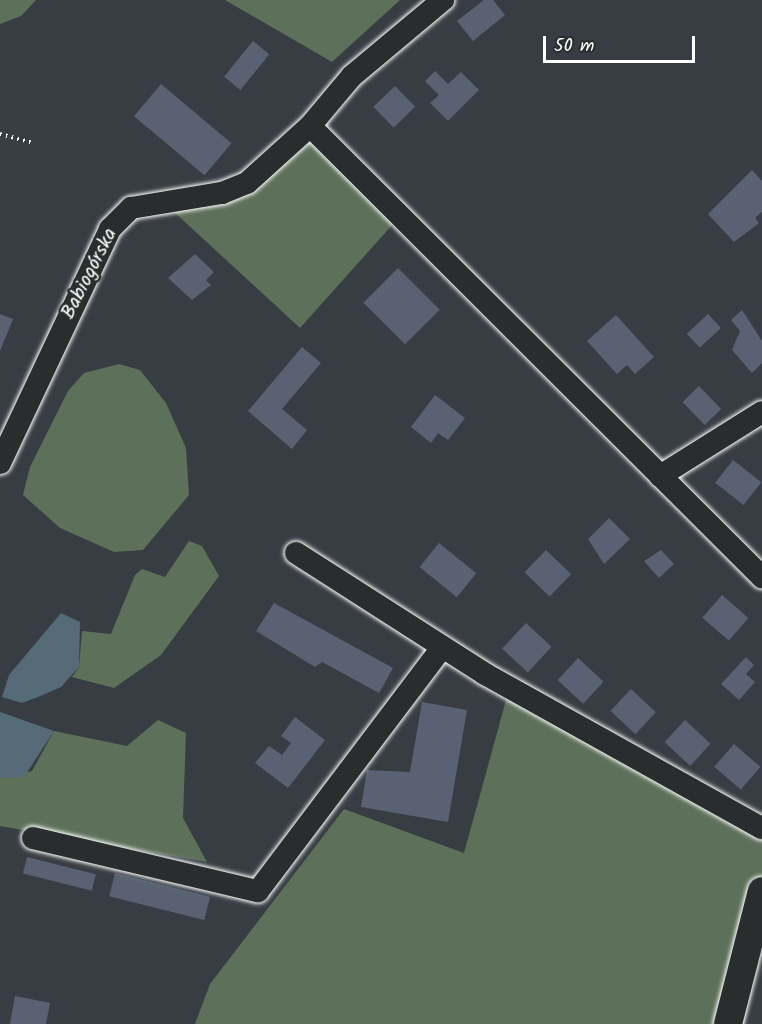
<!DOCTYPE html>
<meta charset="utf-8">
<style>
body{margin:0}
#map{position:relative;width:762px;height:1024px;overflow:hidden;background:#383d43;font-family:Kalam,sans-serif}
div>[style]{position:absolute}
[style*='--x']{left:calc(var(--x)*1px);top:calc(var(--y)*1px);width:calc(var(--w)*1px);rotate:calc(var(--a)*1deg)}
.green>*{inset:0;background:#5d7059}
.water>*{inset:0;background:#556b78}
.building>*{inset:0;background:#5a6173;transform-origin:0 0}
.path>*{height:4px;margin-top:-2px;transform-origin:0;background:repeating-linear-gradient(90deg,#fff 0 1.5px,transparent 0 6px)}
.roads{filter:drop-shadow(0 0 2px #fff) drop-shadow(0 0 2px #fff)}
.minor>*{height:22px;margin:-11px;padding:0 11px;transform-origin:11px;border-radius:11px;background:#2a2d2e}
.tertiary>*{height:28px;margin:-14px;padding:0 14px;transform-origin:14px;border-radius:14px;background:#2a2d2e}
span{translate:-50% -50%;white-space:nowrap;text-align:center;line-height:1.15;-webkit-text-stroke:5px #2a2d2e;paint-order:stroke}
.street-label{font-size:20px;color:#fff}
.scale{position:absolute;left:543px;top:36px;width:152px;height:27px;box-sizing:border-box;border:3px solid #fff;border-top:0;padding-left:8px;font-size:18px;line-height:21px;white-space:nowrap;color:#fff;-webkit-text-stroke:4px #2a2d2e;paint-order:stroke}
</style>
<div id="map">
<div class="green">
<div style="clip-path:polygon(0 0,36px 0,21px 16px,0 24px)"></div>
<div style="clip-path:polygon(225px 0,400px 0,332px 62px)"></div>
<div style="clip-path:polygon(312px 142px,393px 224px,300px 328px,173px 211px)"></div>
<div style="clip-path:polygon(119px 364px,140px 370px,166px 403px,186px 448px,189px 495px,143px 550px,114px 552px,60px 528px,23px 495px,30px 467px,68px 391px,84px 373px)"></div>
<div style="clip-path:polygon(189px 541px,202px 546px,219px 576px,161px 655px,114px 688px,72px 677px,79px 667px,82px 631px,111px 634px,135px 575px,142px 569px,165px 577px)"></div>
<div style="clip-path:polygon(508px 693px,762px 829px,762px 935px,744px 1024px,195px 1024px,210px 984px,344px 809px,464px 853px)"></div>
<div style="clip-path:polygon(158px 720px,186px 733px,183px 818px,207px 862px,0 826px,0 778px,32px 771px,54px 731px,127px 746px)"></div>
</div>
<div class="water">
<div style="clip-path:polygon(61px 613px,80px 622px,79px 667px,61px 687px,38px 697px,22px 703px,2px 697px,9px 675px)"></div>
<div style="clip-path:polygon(0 712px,54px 731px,24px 777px,0 778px)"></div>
</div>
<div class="building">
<div style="clip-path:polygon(484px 0,493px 0,505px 15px,473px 41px,457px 21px)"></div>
<div style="left:253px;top:41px;width:21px;height:46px;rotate:39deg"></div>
<div style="clip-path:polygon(435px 71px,448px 84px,461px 72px,479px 90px,448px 121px,430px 103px,439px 95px,425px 81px)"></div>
<div style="left:161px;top:84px;width:92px;height:42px;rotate:40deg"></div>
<div style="left:395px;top:86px;width:29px;height:30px;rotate:46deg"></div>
<div style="clip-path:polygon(752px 170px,762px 181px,762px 212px,755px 218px,759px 223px,734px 242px,708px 214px)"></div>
<div style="clip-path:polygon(195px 254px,214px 272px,206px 280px,211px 285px,192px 300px,168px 278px)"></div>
<div style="left:398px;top:268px;width:59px;height:49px;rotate:45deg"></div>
<div style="clip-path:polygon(742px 310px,762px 341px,762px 363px,752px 373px,732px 350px,740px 331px,731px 320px)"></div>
<div style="clip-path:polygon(0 314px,13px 319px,0 351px)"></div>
<div style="left:708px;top:314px;width:19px;height:29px;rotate:47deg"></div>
<div style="clip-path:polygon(616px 315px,654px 357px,635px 374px,627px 365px,617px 374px,587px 341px)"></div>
<div style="clip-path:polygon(302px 347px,321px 363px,282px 409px,307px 430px,292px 449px,248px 411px)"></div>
<div style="left:699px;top:386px;width:32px;height:23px;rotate:46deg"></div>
<div style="clip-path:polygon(435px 395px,465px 418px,448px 440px,438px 433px,431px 443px,411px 427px)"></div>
<div style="left:733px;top:460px;width:36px;height:29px;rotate:38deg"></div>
<div style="clip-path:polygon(609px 518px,630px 539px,604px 564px,588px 539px)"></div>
<div style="left:439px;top:543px;width:48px;height:31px;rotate:39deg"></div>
<div style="left:546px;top:550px;width:35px;height:31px;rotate:44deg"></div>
<div style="clip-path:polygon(661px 550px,674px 564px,659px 578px,644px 561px)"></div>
<div style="left:722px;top:595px;width:35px;height:30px;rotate:41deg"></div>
<div style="clip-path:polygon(274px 603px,393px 668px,379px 693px,322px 662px,315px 667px,256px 631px)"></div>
<div style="left:526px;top:623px;width:35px;height:35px;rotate:43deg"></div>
<div style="clip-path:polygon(746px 657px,754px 665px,746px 674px,755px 682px,739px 700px,721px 684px)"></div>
<div style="left:578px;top:658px;width:35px;height:30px;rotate:43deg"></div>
<div style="left:631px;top:689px;width:34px;height:30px;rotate:43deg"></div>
<div style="clip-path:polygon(422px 702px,467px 710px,448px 822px,361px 807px,367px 770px,410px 772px)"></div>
<div style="clip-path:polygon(295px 717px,325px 740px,288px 788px,255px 763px,269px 746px,282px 755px,291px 743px,281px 736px)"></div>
<div style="left:685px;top:720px;width:35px;height:30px;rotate:43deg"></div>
<div style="left:734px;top:744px;width:35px;height:30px;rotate:41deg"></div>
<div style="left:27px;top:857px;width:71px;height:17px;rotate:14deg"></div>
<div style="left:115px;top:873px;width:98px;height:24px;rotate:14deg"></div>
<div style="clip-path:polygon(15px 996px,50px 1003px,46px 1024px,10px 1024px)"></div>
</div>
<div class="path">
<div style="--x:0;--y:134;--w:35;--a:15"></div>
</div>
<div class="roads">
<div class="minor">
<div style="--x:310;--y:126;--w:639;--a:44.94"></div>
<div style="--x:0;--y:463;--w:259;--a:-64.8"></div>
<div style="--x:110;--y:229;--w:30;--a:-45"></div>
<div style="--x:131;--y:208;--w:92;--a:-9.4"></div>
<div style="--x:222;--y:193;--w:27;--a:-22"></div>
<div style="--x:247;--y:183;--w:85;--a:-42.1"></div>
<div style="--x:310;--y:126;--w:65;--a:-50"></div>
<div style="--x:352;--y:76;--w:119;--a:-39.9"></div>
<div style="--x:660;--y:476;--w:120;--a:-32.1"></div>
<div style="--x:296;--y:553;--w:224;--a:32.6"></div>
<div style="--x:485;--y:674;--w:317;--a:29.1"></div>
<div style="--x:33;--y:838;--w:231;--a:13.3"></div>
<div style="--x:258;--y:891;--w:305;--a:-52.9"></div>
</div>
<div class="tertiary">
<div style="--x:728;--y:1024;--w:137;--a:-75.7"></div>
</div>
</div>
<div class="street-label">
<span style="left:90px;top:274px;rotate:-63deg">Babiogórska</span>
</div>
<div class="scale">50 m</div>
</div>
